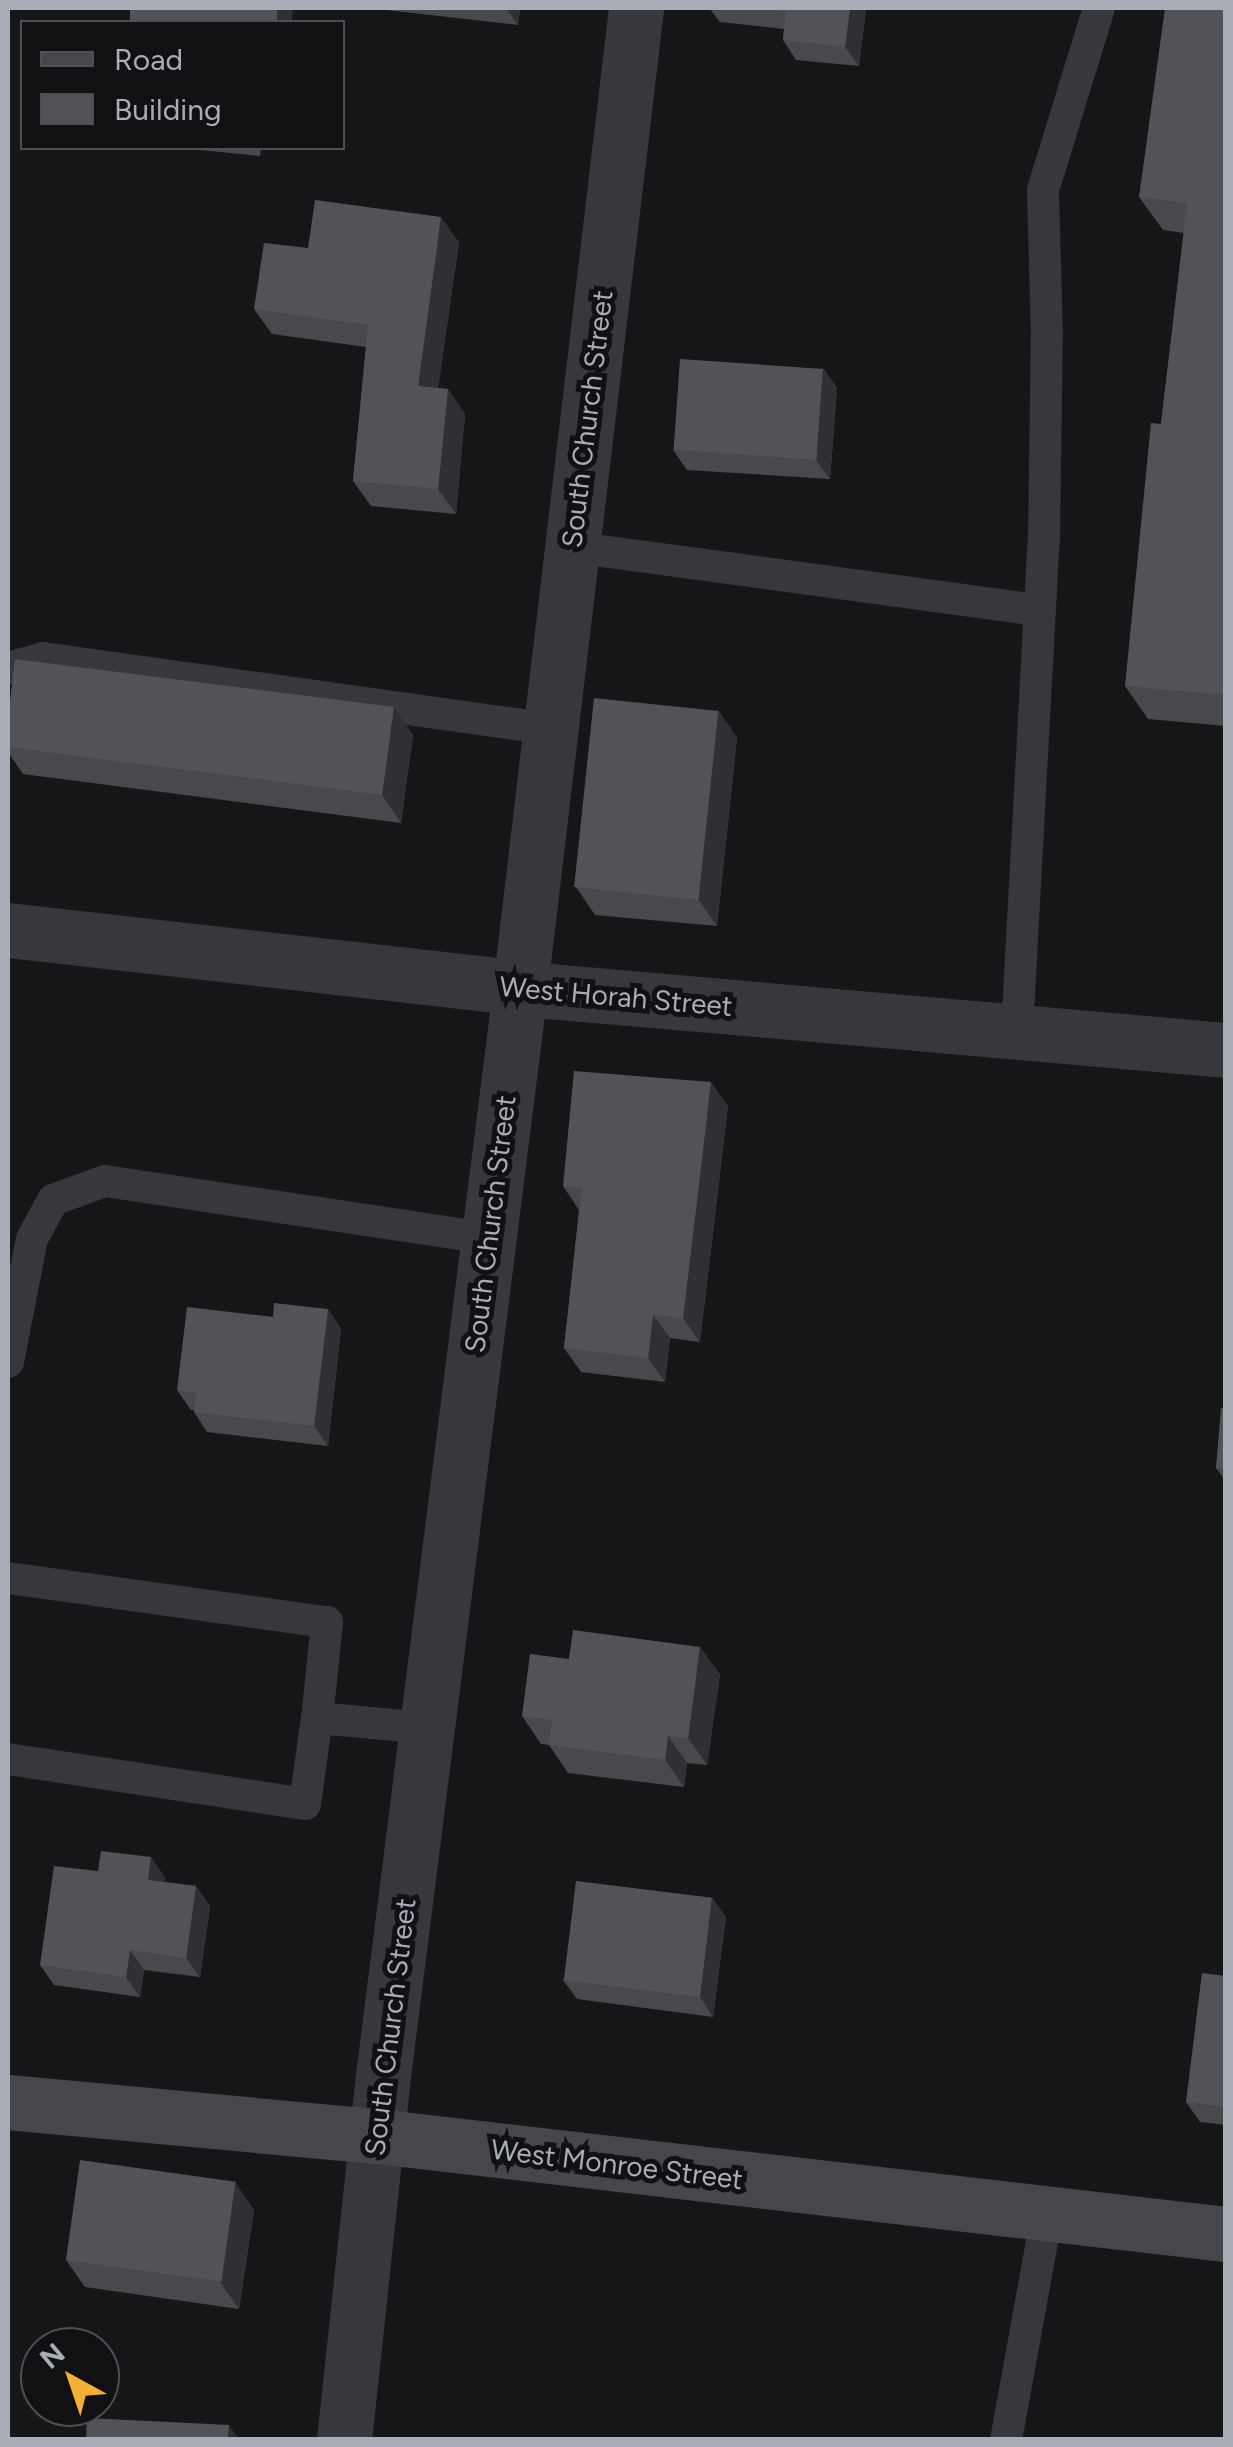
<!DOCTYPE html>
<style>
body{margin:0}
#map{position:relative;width:1233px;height:2447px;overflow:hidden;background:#161618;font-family:Figtree,sans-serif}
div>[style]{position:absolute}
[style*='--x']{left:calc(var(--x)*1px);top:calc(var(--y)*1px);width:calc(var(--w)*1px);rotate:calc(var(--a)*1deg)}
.lane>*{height:32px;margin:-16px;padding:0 16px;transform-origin:16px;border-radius:16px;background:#37383d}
.street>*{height:55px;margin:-27.5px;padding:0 27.5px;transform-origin:27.5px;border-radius:27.5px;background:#37383d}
.secondary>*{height:55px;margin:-27.5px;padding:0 27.5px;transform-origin:27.5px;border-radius:27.5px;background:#45474d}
.wall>*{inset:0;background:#47494d}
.shaded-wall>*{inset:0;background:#2f3033}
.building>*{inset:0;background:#525359;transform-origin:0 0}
span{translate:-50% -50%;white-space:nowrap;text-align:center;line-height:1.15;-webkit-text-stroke:10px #111113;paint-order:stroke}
.street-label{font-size:28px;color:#a8adb8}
.frame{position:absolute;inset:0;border:10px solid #a8adb8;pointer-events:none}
.legend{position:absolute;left:20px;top:20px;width:325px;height:130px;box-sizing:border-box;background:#111113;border:2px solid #4d4f55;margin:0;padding:12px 18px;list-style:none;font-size:30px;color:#a8adb8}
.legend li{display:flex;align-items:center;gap:20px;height:50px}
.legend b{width:50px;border:2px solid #4d4f55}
.north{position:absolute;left:20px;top:2327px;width:100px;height:100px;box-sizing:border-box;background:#111113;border:2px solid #4d4f55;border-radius:50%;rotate:320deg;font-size:28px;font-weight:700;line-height:40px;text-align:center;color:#a8adb8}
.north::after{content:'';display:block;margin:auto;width:35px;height:45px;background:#f2b134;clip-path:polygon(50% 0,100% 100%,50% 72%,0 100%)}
</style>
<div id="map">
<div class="lane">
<div style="--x:572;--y:547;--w:472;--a:7.7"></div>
<div style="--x:8;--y:668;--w:36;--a:-16"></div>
<div style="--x:43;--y:658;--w:513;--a:7.96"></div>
<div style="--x:1017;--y:1032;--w:494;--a:-86.9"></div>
<div style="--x:1044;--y:539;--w:203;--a:-89.2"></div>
<div style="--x:1047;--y:336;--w:146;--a:-91.6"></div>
<div style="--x:1043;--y:190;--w:190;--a:-72.9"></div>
<div style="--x:8;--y:1362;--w:125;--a:-79"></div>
<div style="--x:32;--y:1239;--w:44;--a:-61.7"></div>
<div style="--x:53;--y:1200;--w:55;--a:-20.1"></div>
<div style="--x:105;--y:1181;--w:387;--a:8.5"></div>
<div style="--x:8;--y:1578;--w:322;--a:7.9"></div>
<div style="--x:327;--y:1622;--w:97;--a:95.9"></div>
<div style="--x:8;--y:1759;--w:300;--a:8.6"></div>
<div style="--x:305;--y:1804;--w:87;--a:-82.1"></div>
<div style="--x:317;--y:1718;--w:109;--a:5.2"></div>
<div style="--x:1006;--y:2440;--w:230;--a:-79.7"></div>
</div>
<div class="street">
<div style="--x:8;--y:930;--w:544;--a:6.43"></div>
<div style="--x:549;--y:991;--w:680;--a:4.98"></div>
<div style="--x:344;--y:2440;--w:374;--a:-83.9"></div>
<div style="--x:384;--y:2068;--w:1055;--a:-82.81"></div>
<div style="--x:516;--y:1021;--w:1020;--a:-83.24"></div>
</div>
<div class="secondary">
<div style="--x:8;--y:2102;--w:370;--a:5.3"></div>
<div style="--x:376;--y:2136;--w:856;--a:6.58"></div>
</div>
<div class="wall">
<div style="clip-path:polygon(368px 8px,520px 8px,518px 25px)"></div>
<div style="clip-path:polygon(709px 8px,866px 8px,859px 66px,796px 60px,783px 40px,784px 29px,720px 22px)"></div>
<div style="clip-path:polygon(1226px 8px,1226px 726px,1148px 719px,1125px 686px,1161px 424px,1184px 233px,1163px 230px,1139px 197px)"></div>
<div style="clip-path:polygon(180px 148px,261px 148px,260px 156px)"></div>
<div style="clip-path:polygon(459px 242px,438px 388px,448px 389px,465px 414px,456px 514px,371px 506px,353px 481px,366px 347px,272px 334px,254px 309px,308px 248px)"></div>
<div style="clip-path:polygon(823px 368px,837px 388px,830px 479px,687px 470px,673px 450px)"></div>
<div style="clip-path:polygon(718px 710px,737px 738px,717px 926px,595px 915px,576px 887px)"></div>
<div style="clip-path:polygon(8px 718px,413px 735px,401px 823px,23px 774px,8px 752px)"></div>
<div style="clip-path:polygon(728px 1106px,700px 1342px,670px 1338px,665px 1382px,581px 1372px,564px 1348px,579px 1210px,563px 1186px)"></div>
<div style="clip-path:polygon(328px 1309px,341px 1329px,328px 1446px,207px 1432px,194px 1412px,194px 1410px,191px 1410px,177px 1390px,273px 1317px)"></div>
<div style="clip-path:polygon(1226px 1409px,1226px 1481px,1216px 1468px)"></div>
<div style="clip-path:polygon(569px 1659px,720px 1674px,707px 1765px,687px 1763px,684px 1787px,568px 1773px,549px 1745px,541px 1744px,522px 1716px)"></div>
<div style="clip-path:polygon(98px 1871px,165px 1877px,164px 1882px,196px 1886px,210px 1906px,200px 1977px,144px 1970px,140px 1997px,54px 1985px,40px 1965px)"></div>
<div style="clip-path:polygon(726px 1917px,713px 2017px,577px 1999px,563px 1980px)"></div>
<div style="clip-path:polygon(1226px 1976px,1226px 2125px,1200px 2122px,1186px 2102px)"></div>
<div style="clip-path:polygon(254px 2210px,239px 2309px,85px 2287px,66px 2260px)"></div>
</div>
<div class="shaded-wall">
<div style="clip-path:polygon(277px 8px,290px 8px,293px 11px,292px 22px,276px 22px)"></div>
<div style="clip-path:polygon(506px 8px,520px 8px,518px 25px)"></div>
<div style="clip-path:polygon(850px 8px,866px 8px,859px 66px,845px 47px)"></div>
<div style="clip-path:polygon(441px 217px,459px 242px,435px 411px,418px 386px)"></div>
<div style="clip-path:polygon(823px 368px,837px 388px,830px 479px,816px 460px)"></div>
<div style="clip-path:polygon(448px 389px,465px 414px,456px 514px,438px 489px)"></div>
<div style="clip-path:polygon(394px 707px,413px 735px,401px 823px,382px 795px)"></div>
<div style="clip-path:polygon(718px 710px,737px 738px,717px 926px,698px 899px)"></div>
<div style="clip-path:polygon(711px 1082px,728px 1106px,700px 1342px,683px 1318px)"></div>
<div style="clip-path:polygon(328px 1309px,341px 1329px,328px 1446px,314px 1426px)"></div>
<div style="clip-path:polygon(653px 1315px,670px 1338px,665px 1382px,648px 1358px)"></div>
<div style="clip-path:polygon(700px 1647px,720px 1674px,707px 1765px,688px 1738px)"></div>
<div style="clip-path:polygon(668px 1736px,687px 1763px,684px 1787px,665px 1760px)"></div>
<div style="clip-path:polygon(151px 1857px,165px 1877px,162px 1899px,148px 1880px)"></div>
<div style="clip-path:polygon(196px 1886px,210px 1906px,200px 1977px,186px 1958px)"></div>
<div style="clip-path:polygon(712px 1897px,726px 1917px,713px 2017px,700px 1997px)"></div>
<div style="clip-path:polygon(130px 1950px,144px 1970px,140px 1997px,126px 1977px)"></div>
<div style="clip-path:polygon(235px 2182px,254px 2210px,239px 2309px,220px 2282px)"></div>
<div style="clip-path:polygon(229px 2425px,239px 2440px,228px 2440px)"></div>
</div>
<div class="building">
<div style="left:130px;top:8px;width:147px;height:14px"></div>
<div style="clip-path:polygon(755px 8px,850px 8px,845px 47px,783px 40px,786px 11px)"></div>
<div style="clip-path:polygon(1165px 8px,1226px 8px,1226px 695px,1125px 686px,1151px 423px,1161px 424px,1187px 203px,1139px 197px)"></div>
<div style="clip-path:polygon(315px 200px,441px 217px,418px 386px,448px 389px,438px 489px,353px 481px,368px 325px,254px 309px,264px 243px,308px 248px)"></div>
<div style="left:680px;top:359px;width:143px;height:91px;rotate:4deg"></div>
<div style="clip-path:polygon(15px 659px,394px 707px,382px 795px,8px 747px,8px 718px)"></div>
<div style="left:594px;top:698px;width:125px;height:190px;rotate:6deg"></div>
<div style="clip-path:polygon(574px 1071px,711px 1082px,683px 1318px,653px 1315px,648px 1358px,564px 1348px,582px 1188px,563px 1186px)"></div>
<div style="clip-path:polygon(274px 1303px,328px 1309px,314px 1426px,194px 1412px,196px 1393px,177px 1390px,187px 1307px,273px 1317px)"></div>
<div style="clip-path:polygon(1221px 1408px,1226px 1409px,1226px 1468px,1216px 1468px)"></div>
<div style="clip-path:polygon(573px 1630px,700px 1647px,688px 1738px,668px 1736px,665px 1760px,549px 1745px,552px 1720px,522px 1716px,530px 1654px,569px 1659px)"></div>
<div style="clip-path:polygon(101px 1851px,151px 1857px,148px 1880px,196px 1886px,186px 1958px,130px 1950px,126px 1977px,40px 1965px,54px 1866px,98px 1871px)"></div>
<div style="left:576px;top:1881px;width:137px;height:100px;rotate:7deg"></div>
<div style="clip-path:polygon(1202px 1973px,1226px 1976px,1226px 2107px,1186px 2102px)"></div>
<div style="left:80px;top:2160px;width:157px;height:101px;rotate:8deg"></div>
<div style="clip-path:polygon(87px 2418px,229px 2425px,228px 2440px,86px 2440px)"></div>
</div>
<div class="street-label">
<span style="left:587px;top:419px;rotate:-83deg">South Church Street</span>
<span style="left:616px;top:996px;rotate:5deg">West Horah Street</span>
<span style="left:490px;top:1224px;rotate:-83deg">South Church Street</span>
<span style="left:390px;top:2027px;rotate:-83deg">South Church Street</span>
<span style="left:617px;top:2164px;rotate:7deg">West Monroe Street</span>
</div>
<div class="frame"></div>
<ul class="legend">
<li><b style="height:12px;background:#45474d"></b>Road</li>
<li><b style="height:28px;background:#525359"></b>Building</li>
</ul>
<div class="north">N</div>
</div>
